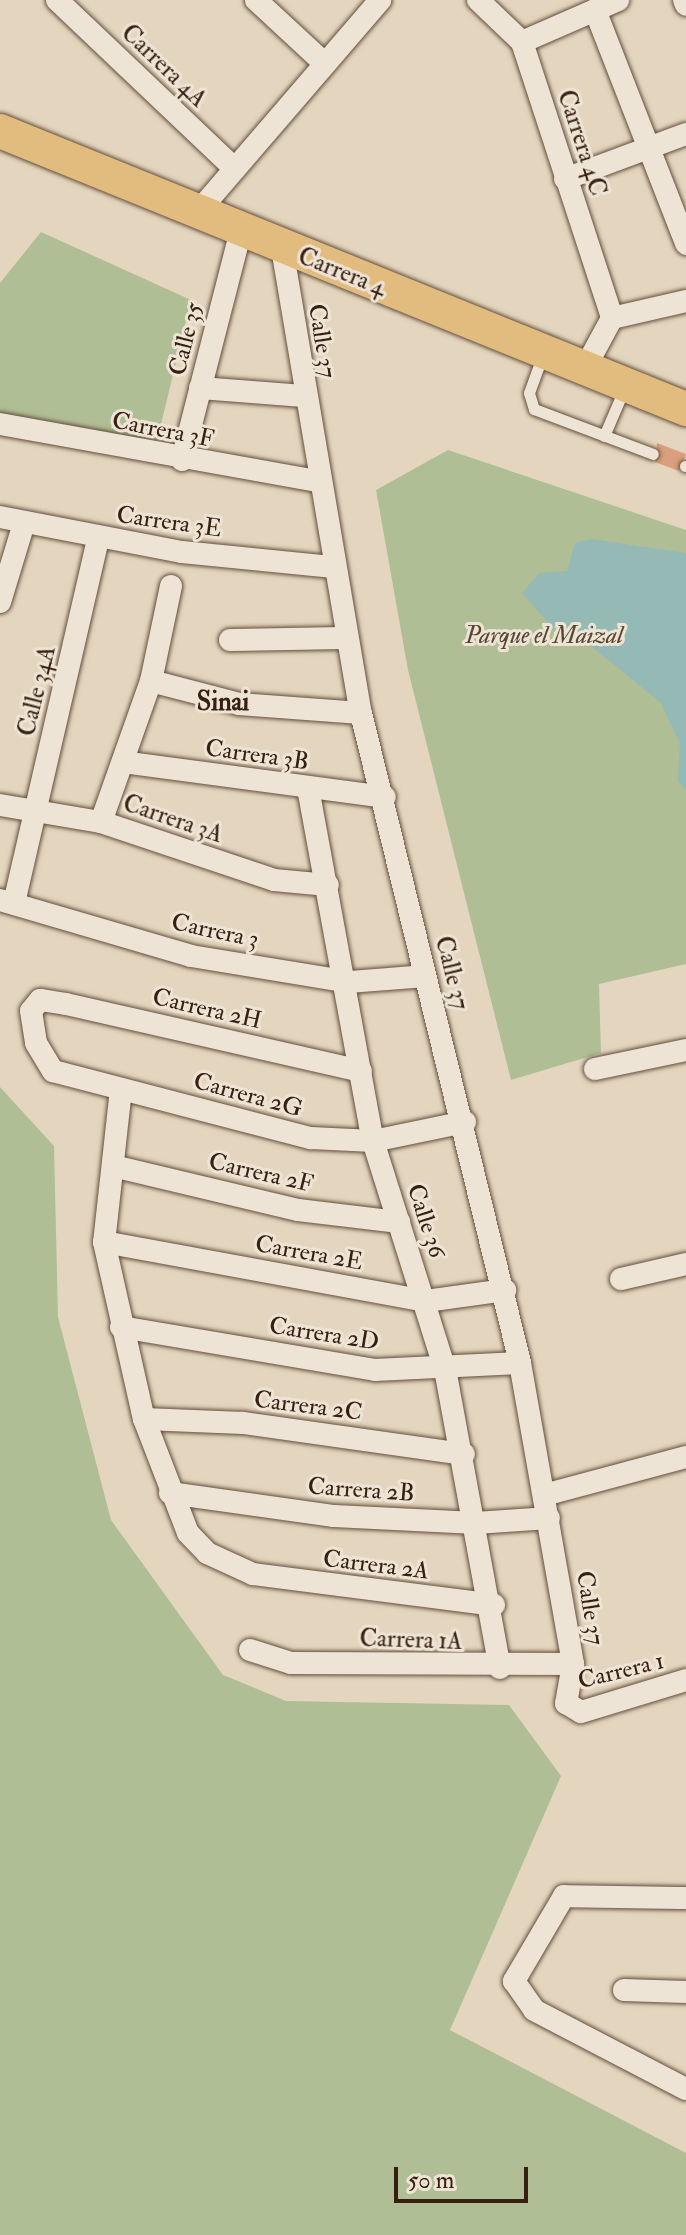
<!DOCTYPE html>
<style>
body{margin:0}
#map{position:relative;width:686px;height:2235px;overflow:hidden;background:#e4d6be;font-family:"IM FELL Double Pica",serif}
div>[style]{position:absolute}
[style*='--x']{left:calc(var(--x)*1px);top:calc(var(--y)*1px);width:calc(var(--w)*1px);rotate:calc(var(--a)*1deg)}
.green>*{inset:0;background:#b0be95}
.water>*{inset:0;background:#95b9b4}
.building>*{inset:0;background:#da9f7c}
.roads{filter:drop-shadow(0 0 2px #634e3c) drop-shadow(0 0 2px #634e3c)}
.lane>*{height:11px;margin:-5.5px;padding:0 5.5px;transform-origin:5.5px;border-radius:5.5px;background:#ede4d5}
.street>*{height:22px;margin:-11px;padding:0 11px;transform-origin:11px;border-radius:11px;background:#ede4d5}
.primary>*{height:34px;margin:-17px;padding:0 17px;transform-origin:17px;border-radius:17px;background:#e2bb7f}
span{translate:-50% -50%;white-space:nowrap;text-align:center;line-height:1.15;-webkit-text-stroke:6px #ede4d5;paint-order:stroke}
.street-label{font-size:24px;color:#382011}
.park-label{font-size:24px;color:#564832;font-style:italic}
.neighbourhood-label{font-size:26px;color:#382011;font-weight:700}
.scale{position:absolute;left:394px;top:2167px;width:134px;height:36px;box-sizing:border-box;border:4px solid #382011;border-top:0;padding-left:10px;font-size:24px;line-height:28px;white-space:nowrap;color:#382011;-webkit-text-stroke:6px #ede4d5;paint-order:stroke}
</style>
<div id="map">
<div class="green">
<div style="clip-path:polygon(41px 232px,191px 300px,156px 445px,0 415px,0 283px)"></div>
<div style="clip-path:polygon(448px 450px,686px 530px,686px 964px,599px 984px,601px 1053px,511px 1080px,408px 670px,376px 490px)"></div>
<div style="clip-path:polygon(0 1087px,54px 1146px,58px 1317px,111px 1520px,223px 1675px,286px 1701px,509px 1705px,561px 1776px,450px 2030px,686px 2153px,686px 2235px,0 2235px)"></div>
</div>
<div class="water">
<div style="clip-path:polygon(591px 539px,686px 553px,686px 791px,678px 781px,680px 744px,661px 703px,586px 642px,550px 625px,522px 593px,539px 573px,567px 571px,575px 543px)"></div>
</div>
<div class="building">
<div style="clip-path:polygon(657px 443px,686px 454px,679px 471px,655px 462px)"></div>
</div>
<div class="roads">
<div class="lane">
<div style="--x:542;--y:357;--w:38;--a:110"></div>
<div style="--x:529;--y:393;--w:17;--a:73"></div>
<div style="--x:534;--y:409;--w:127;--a:20.7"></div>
<div style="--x:604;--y:436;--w:51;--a:-66.9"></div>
<div style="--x:685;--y:466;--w:1;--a:0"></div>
</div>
<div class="street">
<div style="--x:57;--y:0;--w:245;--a:43.5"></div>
<div style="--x:256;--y:0;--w:94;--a:42.8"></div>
<div style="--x:478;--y:0;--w:61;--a:43.7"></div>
<div style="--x:522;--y:42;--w:290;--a:71.9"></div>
<div style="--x:684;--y:0;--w:5;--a:68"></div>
<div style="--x:595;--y:10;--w:251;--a:68.7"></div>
<div style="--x:522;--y:42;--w:105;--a:-23.6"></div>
<div style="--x:565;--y:179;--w:129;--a:-20.4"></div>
<div style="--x:197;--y:213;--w:281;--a:-49.3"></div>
<div style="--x:282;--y:248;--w:472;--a:80.4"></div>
<div style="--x:361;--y:713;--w:669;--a:76.25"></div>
<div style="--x:520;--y:1363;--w:306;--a:80"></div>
<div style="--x:573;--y:1664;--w:40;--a:100"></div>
<div style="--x:566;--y:1703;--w:17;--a:31"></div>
<div style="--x:581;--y:1712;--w:110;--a:-16.9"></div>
<div style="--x:585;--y:368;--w:57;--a:-61.6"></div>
<div style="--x:612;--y:318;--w:76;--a:-12.9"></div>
<div style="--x:200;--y:388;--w:104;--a:4.4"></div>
<div style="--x:0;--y:424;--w:322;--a:10.2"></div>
<div style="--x:182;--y:460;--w:236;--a:-75.6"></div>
<div style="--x:0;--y:517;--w:185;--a:10.9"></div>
<div style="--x:182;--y:552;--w:150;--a:5.7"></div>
<div style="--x:0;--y:602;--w:83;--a:-73.1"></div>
<div style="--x:230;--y:640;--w:116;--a:-1"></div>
<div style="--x:151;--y:681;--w:91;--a:14.6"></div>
<div style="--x:239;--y:704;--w:122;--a:4.2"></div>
<div style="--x:123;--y:762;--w:264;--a:7.6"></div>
<div style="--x:308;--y:788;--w:359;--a:79.6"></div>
<div style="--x:373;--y:1141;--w:239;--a:72.5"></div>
<div style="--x:445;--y:1369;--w:304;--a:79.6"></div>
<div style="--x:0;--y:805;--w:102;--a:9.6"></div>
<div style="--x:101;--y:822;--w:182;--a:18.5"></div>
<div style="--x:274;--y:880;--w:54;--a:5.3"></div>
<div style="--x:101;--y:822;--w:150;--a:-70.5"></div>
<div style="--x:151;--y:681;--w:97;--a:-78.1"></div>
<div style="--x:0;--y:900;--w:199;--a:16.3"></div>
<div style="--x:191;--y:956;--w:160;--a:9.3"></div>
<div style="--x:349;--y:982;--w:76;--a:-4.5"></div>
<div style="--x:14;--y:903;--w:375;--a:-77"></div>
<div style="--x:595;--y:1069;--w:93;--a:-11.8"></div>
<div style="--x:361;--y:1071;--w:303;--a:-167.2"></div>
<div style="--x:66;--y:1004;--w:26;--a:-171"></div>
<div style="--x:40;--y:1000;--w:14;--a:129"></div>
<div style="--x:31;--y:1011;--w:32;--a:81"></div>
<div style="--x:36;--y:1043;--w:33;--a:59"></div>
<div style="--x:53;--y:1071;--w:267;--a:14.6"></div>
<div style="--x:311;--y:1138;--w:62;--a:2.8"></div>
<div style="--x:373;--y:1141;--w:94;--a:-11.7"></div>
<div style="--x:121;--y:1089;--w:154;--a:96.3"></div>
<div style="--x:104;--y:1242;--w:181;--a:77.3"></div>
<div style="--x:144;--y:1419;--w:122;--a:68.9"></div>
<div style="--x:188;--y:1533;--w:28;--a:46"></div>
<div style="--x:207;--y:1553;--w:51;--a:24.5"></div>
<div style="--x:253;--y:1574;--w:243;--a:7.3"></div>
<div style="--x:113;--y:1166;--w:190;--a:13.4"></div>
<div style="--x:298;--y:1210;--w:102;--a:6.8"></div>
<div style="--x:104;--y:1242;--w:327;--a:10.4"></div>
<div style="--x:426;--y:1301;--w:80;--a:-7.9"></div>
<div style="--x:621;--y:1279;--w:67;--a:-13"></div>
<div style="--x:121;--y:1327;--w:258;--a:9.6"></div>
<div style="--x:375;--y:1370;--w:145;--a:-2.8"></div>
<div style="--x:144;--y:1419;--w:99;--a:2.3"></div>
<div style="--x:243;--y:1423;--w:223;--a:8"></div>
<div style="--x:170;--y:1493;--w:166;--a:8"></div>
<div style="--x:334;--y:1516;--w:142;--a:2.8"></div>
<div style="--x:476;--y:1523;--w:73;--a:-3.9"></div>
<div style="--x:544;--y:1495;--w:147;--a:-15"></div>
<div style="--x:250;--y:1650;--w:43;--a:17.6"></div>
<div style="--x:291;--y:1663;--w:282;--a:0.2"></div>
<div style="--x:686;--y:1898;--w:122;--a:-179.1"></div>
<div style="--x:564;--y:1896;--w:99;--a:120.5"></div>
<div style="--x:514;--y:1981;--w:35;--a:55"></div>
<div style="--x:534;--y:2010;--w:171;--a:27.5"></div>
<div style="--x:624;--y:1990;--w:62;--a:1.8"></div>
</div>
<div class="primary">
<div style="--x:0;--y:131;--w:740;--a:22.06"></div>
</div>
</div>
<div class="street-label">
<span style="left:164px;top:66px;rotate:44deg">Carrera 4A</span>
<span style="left:582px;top:143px;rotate:72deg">Carrera 4C</span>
<span style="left:342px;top:272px;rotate:22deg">Carrera 4</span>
<span style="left:186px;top:339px;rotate:-76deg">Calle 35</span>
<span style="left:322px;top:341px;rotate:81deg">Calle 37</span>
<span style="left:163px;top:430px;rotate:11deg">Carrera 3F</span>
<span style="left:169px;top:522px;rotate:8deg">Carrera 3E</span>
<span style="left:37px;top:691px;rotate:-76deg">Calle 34A</span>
<span style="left:257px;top:755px;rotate:8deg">Carrera 3B</span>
<span style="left:173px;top:819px;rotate:19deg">Carrera 3A</span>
<span style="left:215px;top:931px;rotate:12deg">Carrera 3</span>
<span style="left:452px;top:973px;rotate:76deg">Calle 37</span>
<span style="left:207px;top:1009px;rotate:13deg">Carrera 2H</span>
<span style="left:248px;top:1095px;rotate:15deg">Carrera 2G</span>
<span style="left:261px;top:1173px;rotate:13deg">Carrera 2F</span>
<span style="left:426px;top:1221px;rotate:72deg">Calle 36</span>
<span style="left:309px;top:1253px;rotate:10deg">Carrera 2E</span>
<span style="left:324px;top:1334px;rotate:9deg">Carrera 2D</span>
<span style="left:308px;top:1406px;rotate:7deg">Carrera 2C</span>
<span style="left:361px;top:1490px;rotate:4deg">Carrera 2B</span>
<span style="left:376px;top:1565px;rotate:7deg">Carrera 2A</span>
<span style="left:590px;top:1608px;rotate:81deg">Calle 37</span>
<span style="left:411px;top:1640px;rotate:2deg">Carrera 1A</span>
<span style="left:621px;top:1671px;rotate:-14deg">Carrera 1</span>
</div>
<div class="park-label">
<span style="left:544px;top:636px">Parque el Maizal</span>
</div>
<div class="neighbourhood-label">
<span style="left:223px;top:703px">Sinai</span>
</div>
<div class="scale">50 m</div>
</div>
